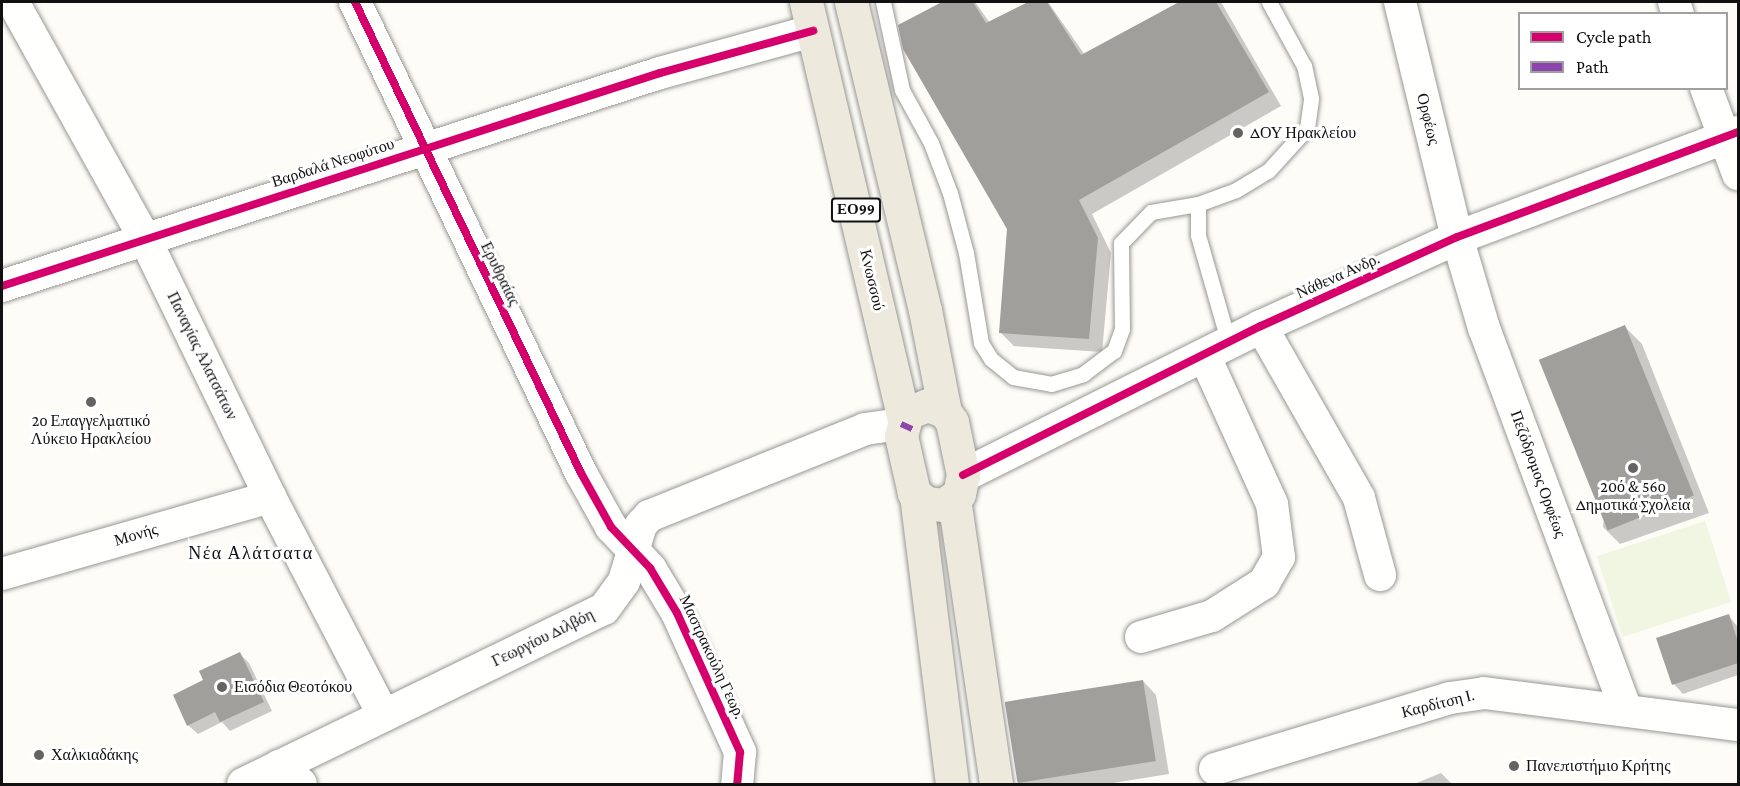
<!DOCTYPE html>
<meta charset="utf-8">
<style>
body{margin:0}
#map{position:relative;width:1740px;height:786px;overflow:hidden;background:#fdfcf7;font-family:"Crimson Pro",serif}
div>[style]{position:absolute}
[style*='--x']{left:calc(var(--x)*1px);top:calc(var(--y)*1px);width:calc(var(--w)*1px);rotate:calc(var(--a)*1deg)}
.pitch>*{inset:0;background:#f0f6e1;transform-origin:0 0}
.shadow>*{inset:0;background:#0003}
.building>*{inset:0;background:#a19f9c;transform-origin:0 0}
.roads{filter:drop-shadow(0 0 2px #979795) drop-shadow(0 0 2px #979795)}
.service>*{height:15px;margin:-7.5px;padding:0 7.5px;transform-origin:7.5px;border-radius:7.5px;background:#fffffe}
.minor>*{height:32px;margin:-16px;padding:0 16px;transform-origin:16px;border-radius:16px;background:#fffffe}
.tertiary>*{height:33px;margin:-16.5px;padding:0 16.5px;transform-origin:16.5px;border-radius:16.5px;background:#fffffe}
.primary>*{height:33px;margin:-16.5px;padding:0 16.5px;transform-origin:16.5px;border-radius:16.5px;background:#ede9dc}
.quiet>*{height:6px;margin-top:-3px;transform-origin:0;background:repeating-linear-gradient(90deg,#8e44ad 0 12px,transparent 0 18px)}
.cycleway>*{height:8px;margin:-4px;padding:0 4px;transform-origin:4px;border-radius:4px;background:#d6006c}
.dots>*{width:16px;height:16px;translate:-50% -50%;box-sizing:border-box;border:3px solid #fff;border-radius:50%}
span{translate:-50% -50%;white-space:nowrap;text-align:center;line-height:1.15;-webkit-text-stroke:6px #fff;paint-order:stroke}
.shield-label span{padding:2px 4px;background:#fff;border:2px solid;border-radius:4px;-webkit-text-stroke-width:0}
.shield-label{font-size:15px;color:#111;font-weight:700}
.street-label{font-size:16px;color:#111}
.poi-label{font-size:16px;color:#111}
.left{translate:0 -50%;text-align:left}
.neighbourhood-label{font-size:18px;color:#111;letter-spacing:1.5px}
.frame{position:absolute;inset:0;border:3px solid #111;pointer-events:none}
.legend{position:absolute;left:1518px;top:12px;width:210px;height:78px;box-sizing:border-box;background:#fff;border:2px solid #a0a0a0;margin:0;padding:8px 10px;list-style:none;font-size:18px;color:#111}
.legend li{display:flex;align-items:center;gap:12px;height:30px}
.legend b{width:30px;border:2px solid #a0a0a0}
</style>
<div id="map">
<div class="pitch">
<div style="left:1705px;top:521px;width:85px;height:114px;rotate:72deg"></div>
</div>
<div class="shadow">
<div style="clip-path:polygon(945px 2px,975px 2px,990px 23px,1031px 2px,1048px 2px,1085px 55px,1182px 2px,1221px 2px,1281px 106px,1092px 214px,1111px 253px,1102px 352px,1014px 346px,1001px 333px,1008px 229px,900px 26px)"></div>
<div style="clip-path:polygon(1625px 327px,1642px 344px,1709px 513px,1620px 544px,1603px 527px)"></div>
<div style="clip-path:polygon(1728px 615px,1738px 627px,1738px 675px,1683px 694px,1674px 684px)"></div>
<div style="clip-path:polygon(240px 654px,249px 663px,272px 711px,230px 731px,222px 722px,198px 734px,188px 725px,205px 681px)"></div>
<div style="clip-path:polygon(1143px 681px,1156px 695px,1169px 774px,1107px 784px,1018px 784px)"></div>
<div style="clip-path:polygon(1441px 773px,1452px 784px,1414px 784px)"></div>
</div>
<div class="building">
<div style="clip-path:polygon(942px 2px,973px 2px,986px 23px,1028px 2px,1047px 2px,1081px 55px,1179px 2px,1216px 2px,1269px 92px,1079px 200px,1098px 238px,1089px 339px,999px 333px,1007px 229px,903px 49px,898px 25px)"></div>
<div style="left:1625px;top:325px;width:184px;height:93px;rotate:68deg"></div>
<div style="clip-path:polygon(1729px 614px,1738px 642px,1738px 663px,1672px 685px,1656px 638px)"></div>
<div style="clip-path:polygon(240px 652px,264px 702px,220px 722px,215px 712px,187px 726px,173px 695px,203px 680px,199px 671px)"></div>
<div style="left:1143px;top:680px;width:82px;height:140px;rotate:81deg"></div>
</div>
<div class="roads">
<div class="service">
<div style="--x:883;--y:2;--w:90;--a:77.8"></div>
<div style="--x:902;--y:90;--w:60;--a:61.3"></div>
<div style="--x:931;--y:143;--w:53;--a:69.2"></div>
<div style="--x:950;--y:193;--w:62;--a:75.1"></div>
<div style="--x:966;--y:253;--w:91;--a:80.5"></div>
<div style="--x:981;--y:343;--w:19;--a:58"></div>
<div style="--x:991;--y:359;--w:28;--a:39"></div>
<div style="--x:1013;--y:377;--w:39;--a:10"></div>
<div style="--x:1051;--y:384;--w:34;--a:-17"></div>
<div style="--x:1083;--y:374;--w:39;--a:-37"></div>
<div style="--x:1114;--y:351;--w:23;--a:-70"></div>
<div style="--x:1122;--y:329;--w:86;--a:-90.7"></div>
<div style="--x:1121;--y:243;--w:43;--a:-45.9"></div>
<div style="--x:1151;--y:212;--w:48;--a:-9.7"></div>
<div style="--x:1229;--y:344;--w:113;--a:-105.9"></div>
<div style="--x:1198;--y:235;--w:31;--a:-90"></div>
<div style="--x:1198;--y:204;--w:40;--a:-20.2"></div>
<div style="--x:1236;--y:190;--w:37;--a:-31"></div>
<div style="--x:1268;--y:171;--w:58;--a:-47.8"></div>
<div style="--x:1307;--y:128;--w:30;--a:-82"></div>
<div style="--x:1311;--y:98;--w:33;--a:-102"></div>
<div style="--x:1304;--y:66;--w:73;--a:-118.7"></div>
</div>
<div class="minor">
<div style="--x:13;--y:2;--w:269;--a:60.9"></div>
<div style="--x:144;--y:237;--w:289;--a:64.1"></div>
<div style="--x:270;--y:497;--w:245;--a:62.5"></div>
<div style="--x:355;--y:2;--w:522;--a:64.37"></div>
<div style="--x:581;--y:473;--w:62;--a:60.9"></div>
<div style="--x:611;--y:527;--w:57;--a:46.4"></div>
<div style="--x:650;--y:568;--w:52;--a:59"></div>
<div style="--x:677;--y:613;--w:153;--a:65.6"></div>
<div style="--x:740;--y:752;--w:32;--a:95"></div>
<div style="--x:1400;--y:2;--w:242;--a:76.4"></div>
<div style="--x:1457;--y:237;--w:95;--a:73.5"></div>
<div style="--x:1484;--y:328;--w:408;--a:69.6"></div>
<div style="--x:1674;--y:2;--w:13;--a:72"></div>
<div style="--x:1706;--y:88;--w:92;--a:69.6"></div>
<div style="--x:2;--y:286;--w:692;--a:-17.94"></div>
<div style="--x:660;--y:73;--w:159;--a:-15.4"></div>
<div style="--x:1261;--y:326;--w:198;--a:60.3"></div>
<div style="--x:1359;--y:498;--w:80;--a:74.7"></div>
<div style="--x:2;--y:574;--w:279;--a:-16"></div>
<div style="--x:1141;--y:637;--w:74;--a:-16.5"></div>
<div style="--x:1212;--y:616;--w:62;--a:-32.4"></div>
<div style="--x:1264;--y:583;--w:30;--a:-60"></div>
<div style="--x:1279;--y:557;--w:53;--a:-97.5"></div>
<div style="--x:1272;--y:504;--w:162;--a:-114.5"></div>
<div style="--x:279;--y:766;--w:28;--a:39"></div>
<div style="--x:1215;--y:769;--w:245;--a:-16.8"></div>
<div style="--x:1450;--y:698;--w:34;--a:-8"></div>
<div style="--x:1484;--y:693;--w:256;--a:7.2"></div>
<div style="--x:243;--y:784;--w:401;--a:-25.9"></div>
<div style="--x:604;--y:609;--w:34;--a:-54"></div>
<div style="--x:624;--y:581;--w:59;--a:-73.1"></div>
<div style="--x:641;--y:525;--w:12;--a:-48"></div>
<div style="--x:649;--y:516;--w:233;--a:-21.9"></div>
<div style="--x:865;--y:429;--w:36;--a:-8"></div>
</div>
<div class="tertiary">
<div style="--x:963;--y:475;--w:333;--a:-26.6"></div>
<div style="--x:1261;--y:326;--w:215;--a:-24.4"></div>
<div style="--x:1457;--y:237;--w:300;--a:-20.5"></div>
</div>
<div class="primary">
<div style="--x:806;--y:2;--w:428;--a:76.8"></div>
<div style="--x:851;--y:2;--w:317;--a:76.5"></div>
<div style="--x:925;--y:310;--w:104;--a:78.9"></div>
<div style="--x:928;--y:405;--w:18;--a:22"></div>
<div style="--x:945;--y:412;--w:12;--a:55"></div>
<div style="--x:952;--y:422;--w:54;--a:78.3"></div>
<div style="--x:963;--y:475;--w:19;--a:102"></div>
<div style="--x:959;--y:494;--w:19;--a:145"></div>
<div style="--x:943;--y:505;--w:17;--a:-173"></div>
<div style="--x:926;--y:503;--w:16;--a:-140"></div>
<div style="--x:914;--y:493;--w:58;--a:-102.8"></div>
<div style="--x:901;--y:436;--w:24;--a:-75"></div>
<div style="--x:907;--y:413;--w:22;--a:-21"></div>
<div style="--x:916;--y:495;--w:291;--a:82.9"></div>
<div style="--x:954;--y:499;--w:288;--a:81.6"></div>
</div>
</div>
<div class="quiet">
<div style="--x:901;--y:424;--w:17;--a:24"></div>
</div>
<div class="cycleway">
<div style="--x:355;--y:2;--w:522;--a:64.37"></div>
<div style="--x:581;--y:473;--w:62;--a:60.9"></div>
<div style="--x:611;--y:527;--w:57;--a:46.4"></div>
<div style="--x:650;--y:568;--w:52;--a:59"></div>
<div style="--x:677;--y:613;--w:153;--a:65.6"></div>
<div style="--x:740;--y:752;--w:32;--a:95"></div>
<div style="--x:2;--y:286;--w:692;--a:-17.94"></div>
<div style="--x:660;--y:73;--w:159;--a:-15.4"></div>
<div style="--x:963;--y:475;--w:333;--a:-26.6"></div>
<div style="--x:1261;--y:326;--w:215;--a:-24.4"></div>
<div style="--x:1457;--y:237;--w:300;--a:-20.5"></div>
</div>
<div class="dots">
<div style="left:1238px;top:133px;background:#646362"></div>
<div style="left:91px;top:402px;background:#646362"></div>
<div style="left:1633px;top:468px;background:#646362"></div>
<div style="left:222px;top:687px;background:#646362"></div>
<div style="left:39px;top:755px;background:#646362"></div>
<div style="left:1514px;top:766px;background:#646362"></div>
</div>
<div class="shield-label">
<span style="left:856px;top:210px">ΕΟ99</span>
</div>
<div class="street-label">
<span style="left:1428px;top:119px;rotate:76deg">Ορφέως</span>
<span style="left:333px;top:163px;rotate:-18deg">Βαρδαλά Νεοφύτου</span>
<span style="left:500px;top:274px;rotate:64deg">Ερυθραίας</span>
<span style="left:1338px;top:276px;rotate:-24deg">Νάθενα Ανδρ.</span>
<span style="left:872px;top:280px;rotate:77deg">Κνωσσού</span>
<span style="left:202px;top:356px;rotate:64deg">Παναγίας Αλατσάτων</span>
<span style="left:1538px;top:474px;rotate:70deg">Πεζόδρομος Ορφέως</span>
<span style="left:136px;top:535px;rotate:-16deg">Μονής</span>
<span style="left:543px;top:638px;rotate:-26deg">Γεωργίου Διλβόη</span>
<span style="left:712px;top:657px;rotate:65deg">Μαστρακούλη Γεωρ.</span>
<span style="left:1438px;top:704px;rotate:-14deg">Καρδίτση Ι.</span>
</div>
<div class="poi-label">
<span class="left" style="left:1250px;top:133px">ΔΟΥ Ηρακλείου</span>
<span style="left:91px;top:430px">2ο Επαγγελματικό<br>Λύκειο Ηρακλείου</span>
<span style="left:1633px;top:496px">20ό &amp; 56ο<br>Δημοτικά Σχολεία</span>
<span class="left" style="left:234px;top:687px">Εισόδια Θεοτόκου</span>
<span class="left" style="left:51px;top:755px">Χαλκιαδάκης</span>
<span class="left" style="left:1526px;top:766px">Πανεπιστήμιο Κρήτης</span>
</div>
<div class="neighbourhood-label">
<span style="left:251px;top:553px">Νέα Αλάτσατα</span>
</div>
<div class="frame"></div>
<ul class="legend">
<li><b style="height:8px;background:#d6006c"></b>Cycle path</li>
<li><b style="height:8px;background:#8e44ad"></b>Path</li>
</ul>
</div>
